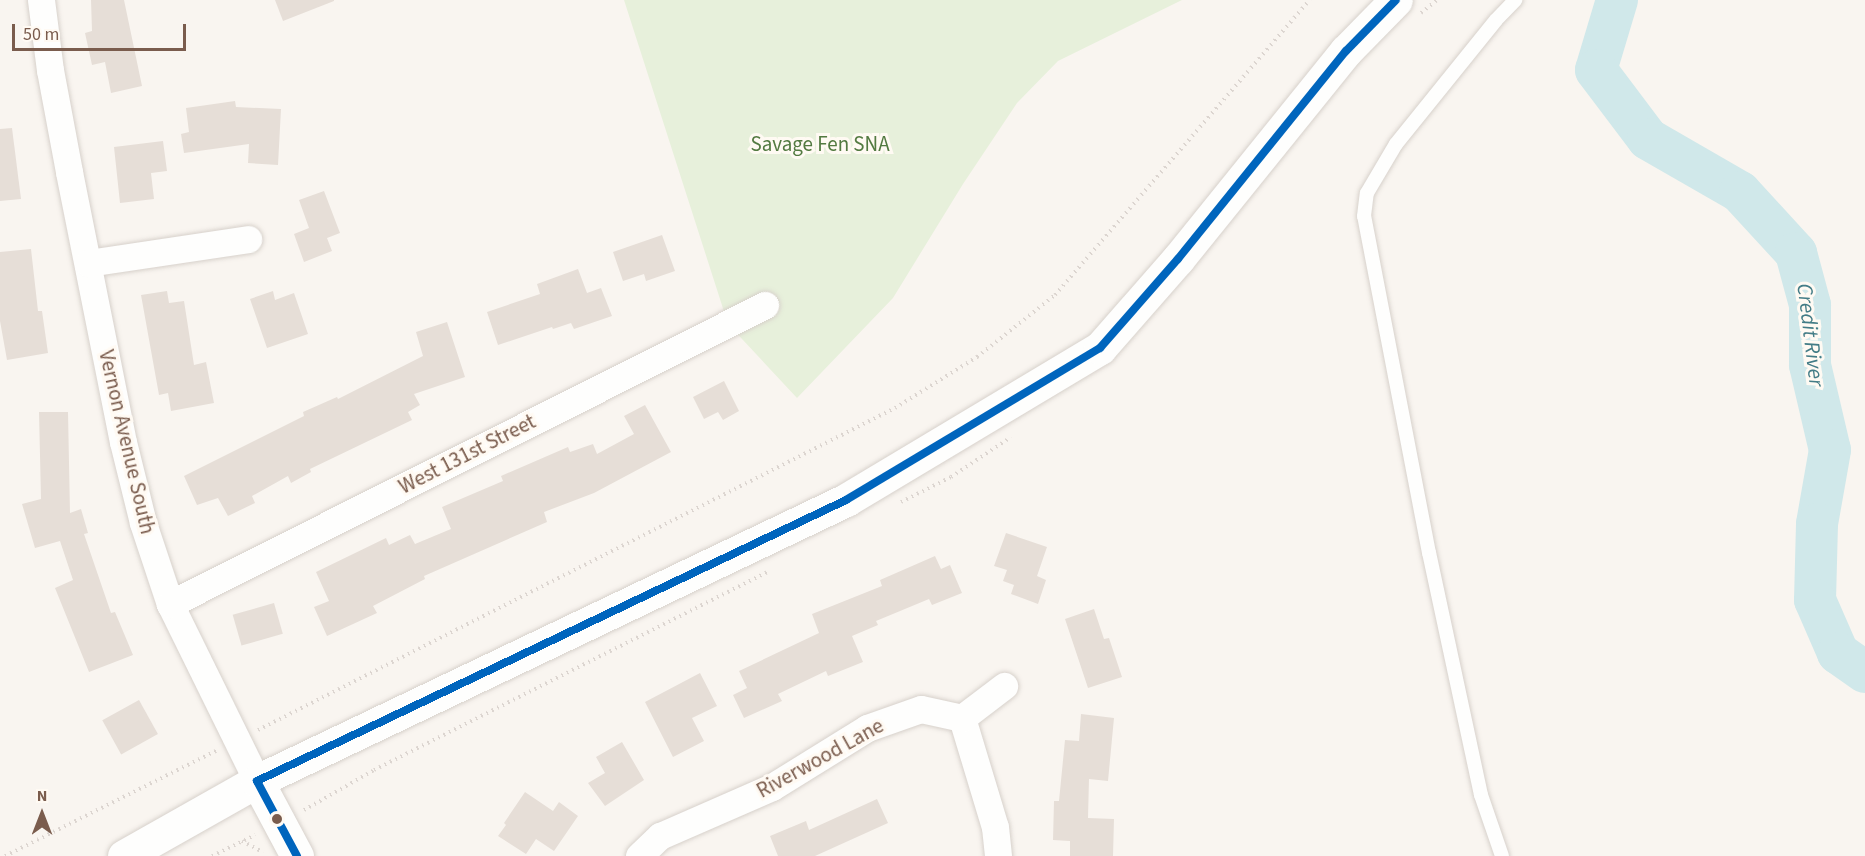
<!DOCTYPE html>
<style>
body{margin:0}
#map{position:relative;width:1865px;height:856px;overflow:hidden;background:#f9f5f0;font-family:"Source Sans 3",sans-serif}
div>[style]{position:absolute}
[style*='--x']{left:calc(var(--x)*1px);top:calc(var(--y)*1px);width:calc(var(--w)*1px);rotate:calc(var(--a)*1deg)}
.green>*{inset:0;background:#e7f0db}
.river>*{height:42px;margin:-21px;padding:0 21px;transform-origin:21px;border-radius:21px;background:#d0e8ea}
.building>*{inset:0;background:#e6ded7;transform-origin:0 0}
.path>*{height:4px;margin-top:-2px;transform-origin:0;background:repeating-linear-gradient(90deg,#dcd5d0 0 1.5px,transparent 0 6px)}
.roads{filter:drop-shadow(0 0 2px #d7d1cb) drop-shadow(0 0 2px #d7d1cb)}
.service>*{height:14px;margin:-7px;padding:0 7px;transform-origin:7px;border-radius:7px;background:#fefefd}
.minor>*{height:27px;margin:-13.5px;padding:0 13.5px;transform-origin:13.5px;border-radius:13.5px;background:#fefefd}
.tertiary>*{height:33px;margin:-16.5px;padding:0 16.5px;transform-origin:16.5px;border-radius:16.5px;background:#fefefd}
.secondary>*{height:33px;margin:-16.5px;padding:0 16.5px;transform-origin:16.5px;border-radius:16.5px;background:#fefefd}
.bus-1>*{height:8px;margin:-4px;padding:0 4px;transform-origin:4px;border-radius:4px;background:#0065bd}
.dots>*{width:16px;height:16px;translate:-50% -50%;box-sizing:border-box;border:3px solid #fffaf3;border-radius:50%}
span{translate:-50% -50%;white-space:nowrap;text-align:center;line-height:1.15;-webkit-text-stroke:6px #fffaf3;paint-order:stroke}
.park-label{font-size:21px;color:#537a41}
.street-label{font-size:21px;color:#7a5c4d}
.water-label{font-size:22px;color:#437c86;font-style:italic}
.north{position:absolute;left:12px;top:784px;width:60px;height:60px;-webkit-text-stroke:4px #fffaf3;paint-order:stroke;rotate:0deg;font-size:16px;font-weight:700;line-height:24px;text-align:center;color:#7a5c4d}
.north::after{content:'';display:block;margin:auto;width:21px;height:27px;background:#7a5c4d;clip-path:polygon(50% 0,100% 100%,50% 72%,0 100%)}
.scale{position:absolute;left:12px;top:24px;width:174px;height:27px;box-sizing:border-box;border:3px solid #7a5c4d;border-top:0;padding-left:8px;font-size:18px;line-height:21px;white-space:nowrap;color:#7a5c4d;-webkit-text-stroke:4px #fffaf3;paint-order:stroke}
</style>
<div id="map">
<div class="green">
<div style="clip-path:polygon(624px 0,1182px 0,1058px 61px,1017px 103px,963px 184px,893px 298px,797px 398px,728px 324px)"></div>
</div>
<div class="river">
<div style="--x:1617;--y:0;--w:73;--a:106.7"></div>
<div style="--x:1596;--y:70;--w:86;--a:53"></div>
<div style="--x:1648;--y:139;--w:106;--a:29.9"></div>
<div style="--x:1740;--y:192;--w:83;--a:47.4"></div>
<div style="--x:1796;--y:253;--w:54;--a:74.9"></div>
<div style="--x:1810;--y:305;--w:60;--a:90"></div>
<div style="--x:1810;--y:365;--w:87;--a:76.8"></div>
<div style="--x:1830;--y:450;--w:75;--a:100"></div>
<div style="--x:1817;--y:524;--w:76;--a:91.5"></div>
<div style="--x:1815;--y:600;--w:58;--a:66.5"></div>
<div style="--x:1838;--y:653;--w:33;--a:35"></div>
</div>
<div class="building">
<div style="clip-path:polygon(91px 0,124px 0,142px 86px,111px 93px,105px 62px,92px 65px,85px 33px,92px 31px)"></div>
<div style="clip-path:polygon(275px 0,334px 0,334px 1px,283px 21px)"></div>
<div style="clip-path:polygon(235px 101px,236px 107px,281px 109px,278px 165px,248px 163px,249px 144px,184px 153px,181px 134px,189px 132px,186px 108px)"></div>
<div style="clip-path:polygon(12px 128px,21px 199px,0 201px,0 129px)"></div>
<div style="clip-path:polygon(163px 141px,167px 171px,151px 173px,154px 199px,120px 203px,114px 147px)"></div>
<div style="clip-path:polygon(324px 191px,340px 233px,327px 238px,332px 251px,304px 262px,294px 234px,309px 228px,299px 200px)"></div>
<div style="clip-path:polygon(662px 235px,675px 271px,646px 281px,644px 274px,623px 281px,613px 252px)"></div>
<div style="clip-path:polygon(31px 249px,38px 311px,42px 311px,48px 353px,7px 360px,0 321px,0 252px)"></div>
<div style="clip-path:polygon(578px 269px,587px 293px,601px 288px,612px 316px,574px 329px,571px 323px,553px 329px,552px 327px,498px 345px,487px 312px,540px 294px,537px 284px)"></div>
<div style="clip-path:polygon(167px 291px,169px 303px,184px 301px,194px 365px,206px 362px,214px 403px,171px 411px,168px 393px,159px 395px,141px 295px)"></div>
<div style="clip-path:polygon(273px 291px,275px 300px,294px 293px,308px 334px,267px 348px,250px 299px)"></div>
<div style="clip-path:polygon(447px 322px,465px 377px,414px 394px,420px 405px,408px 412px,412px 420px,310px 469px,311px 472px,291px 483px,288px 476px,252px 496px,255px 503px,228px 516px,218px 498px,197px 505px,184px 476px,304px 416px,303px 412px,337px 397px,338px 399px,423px 356px,416px 332px)"></div>
<div style="clip-path:polygon(724px 381px,739px 411px,723px 420px,718px 412px,704px 419px,693px 397px)"></div>
<div style="clip-path:polygon(645px 405px,671px 452px,594px 493px,544px 512px,547px 522px,424px 576px,425px 579px,373px 606px,377px 613px,327px 636px,314px 607px,329px 601px,316px 572px,386px 538px,389px 545px,410px 535px,415px 544px,451px 529px,442px 507px,503px 481px,501px 476px,568px 447px,570px 452px,593px 444px,597px 454px,634px 434px,624px 416px)"></div>
<div style="clip-path:polygon(39px 412px,68px 412px,70px 513px,81px 509px,88px 533px,84px 534px,111px 613px,115px 612px,133px 655px,89px 672px,55px 588px,73px 580px,60px 541px,35px 548px,22px 504px,41px 499px)"></div>
<div style="clip-path:polygon(1006px 533px,1047px 547px,1037px 576px,1046px 580px,1038px 604px,1011px 594px,1014px 585px,1003px 581px,1007px 570px,994px 566px)"></div>
<div style="clip-path:polygon(935px 556px,941px 569px,950px 565px,962px 593px,932px 605px,929px 599px,876px 621px,878px 625px,852px 636px,863px 662px,828px 676px,826px 671px,778px 694px,782px 701px,744px 718px,733px 695px,747px 688px,739px 671px,819px 633px,812px 614px,882px 586px,880px 580px)"></div>
<div style="left:274px;top:603px;width:32px;height:43px;rotate:74deg"></div>
<div style="clip-path:polygon(1094px 609px,1104px 639px,1109px 638px,1122px 677px,1088px 688px,1065px 619px)"></div>
<div style="clip-path:polygon(700px 673px,717px 706px,692px 718px,704px 741px,673px 757px,645px 702px)"></div>
<div style="left:139px;top:700px;width:39px;height:42px;rotate:61deg"></div>
<div style="clip-path:polygon(1081px 714px,1114px 718px,1108px 781px,1089px 779px,1088px 818px,1114px 819px,1113px 856px,1070px 856px,1070px 841px,1053px 840px,1054px 801px,1059px 801px,1065px 740px,1079px 741px)"></div>
<div style="clip-path:polygon(622px 742px,644px 780px,605px 806px,588px 783px,605px 773px,596px 757px)"></div>
<div style="clip-path:polygon(525px 792px,553px 811px,559px 802px,578px 816px,554px 851px,536px 839px,526px 854px,498px 836px,506px 825px,504px 823px)"></div>
<div style="clip-path:polygon(877px 799px,888px 823px,815px 856px,778px 856px,770px 836px,806px 821px,809px 830px)"></div>
</div>
<div class="path">
<div style="--x:1421;--y:13;--w:21;--a:-39"></div>
<div style="--x:901;--y:502;--w:56;--a:-26.6"></div>
<div style="--x:951;--y:477;--w:72;--a:-33.7"></div>
<div style="--x:258;--y:730;--w:714;--a:-26.82"></div>
<div style="--x:895;--y:408;--w:97;--a:-31.9"></div>
<div style="--x:977;--y:357;--w:100;--a:-38.5"></div>
<div style="--x:1055;--y:295;--w:390;--a:-49.2"></div>
<div style="--x:304;--y:810;--w:81;--a:-29.7"></div>
<div style="--x:374;--y:770;--w:440;--a:-26.7"></div>
<div style="--x:242;--y:841;--w:24;--a:28"></div>
<div style="--x:5;--y:856;--w:236;--a:-26.5"></div>
<div style="--x:212;--y:856;--w:48;--a:-26"></div>
</div>
<div class="roads">
<div class="service">
<div style="--x:1502;--y:856;--w:65;--a:-109"></div>
<div style="--x:1481;--y:795;--w:248;--a:-102.1"></div>
<div style="--x:1429;--y:553;--w:343;--a:-100.9"></div>
<div style="--x:1364;--y:216;--w:23;--a:-83"></div>
<div style="--x:1367;--y:193;--w:57;--a:-59.4"></div>
<div style="--x:1396;--y:144;--w:159;--a:-51.1"></div>
<div style="--x:1496;--y:20;--w:28;--a:-46"></div>
</div>
<div class="minor">
<div style="--x:41;--y:0;--w:71;--a:82.7"></div>
<div style="--x:50;--y:70;--w:104;--a:79.4"></div>
<div style="--x:69;--y:172;--w:275;--a:78.7"></div>
<div style="--x:123;--y:442;--w:83;--a:76.1"></div>
<div style="--x:143;--y:523;--w:85;--a:71.6"></div>
<div style="--x:170;--y:604;--w:197;--a:63.8"></div>
<div style="--x:88;--y:263;--w:162;--a:-8.5"></div>
<div style="--x:170;--y:604;--w:666;--a:-26.68"></div>
<div style="--x:962;--y:718;--w:114;--a:73.2"></div>
<div style="--x:995;--y:827;--w:29;--a:84"></div>
<div style="--x:639;--y:856;--w:29;--a:-44"></div>
<div style="--x:660;--y:836;--w:122;--a:-23.6"></div>
<div style="--x:772;--y:787;--w:112;--a:-31.8"></div>
<div style="--x:867;--y:728;--w:57;--a:-19.4"></div>
<div style="--x:921;--y:709;--w:42;--a:12.4"></div>
<div style="--x:962;--y:718;--w:53;--a:-37.3"></div>
</div>
<div class="tertiary">
<div style="--x:257;--y:781;--w:85;--a:61.9"></div>
</div>
<div class="secondary">
<div style="--x:124;--y:856;--w:153;--a:-29.4"></div>
<div style="--x:257;--y:781;--w:653;--a:-25.5"></div>
<div style="--x:846;--y:500;--w:296;--a:-30.9"></div>
<div style="--x:1100;--y:348;--w:118;--a:-48.8"></div>
<div style="--x:1178;--y:259;--w:267;--a:-51.1"></div>
<div style="--x:1346;--y:51;--w:71;--a:-45.6"></div>
</div>
</div>
<div class="bus-1">
<div style="--x:297;--y:856;--w:85;--a:-118.1"></div>
<div style="--x:257;--y:781;--w:653;--a:-25.5"></div>
<div style="--x:846;--y:500;--w:296;--a:-30.9"></div>
<div style="--x:1100;--y:348;--w:118;--a:-48.8"></div>
<div style="--x:1178;--y:259;--w:267;--a:-51.1"></div>
<div style="--x:1346;--y:51;--w:71;--a:-45.6"></div>
</div>
<div class="dots">
<div style="left:277px;top:819px;background:#7a5c4d"></div>
</div>
<div class="park-label">
<span style="left:820px;top:144px">Savage Fen SNA</span>
</div>
<div class="street-label">
<span style="left:127px;top:442px;rotate:77deg">Vernon Avenue South</span>
<span style="left:467px;top:454px;rotate:-27deg">West 131st Street</span>
<span style="left:820px;top:758px;rotate:-29deg">Riverwood Lane</span>
</div>
<div class="water-label">
<span style="left:1810px;top:335px;rotate:83deg">Credit River</span>
</div>
<div class="north">N</div>
<div class="scale">50 m</div>
</div>
